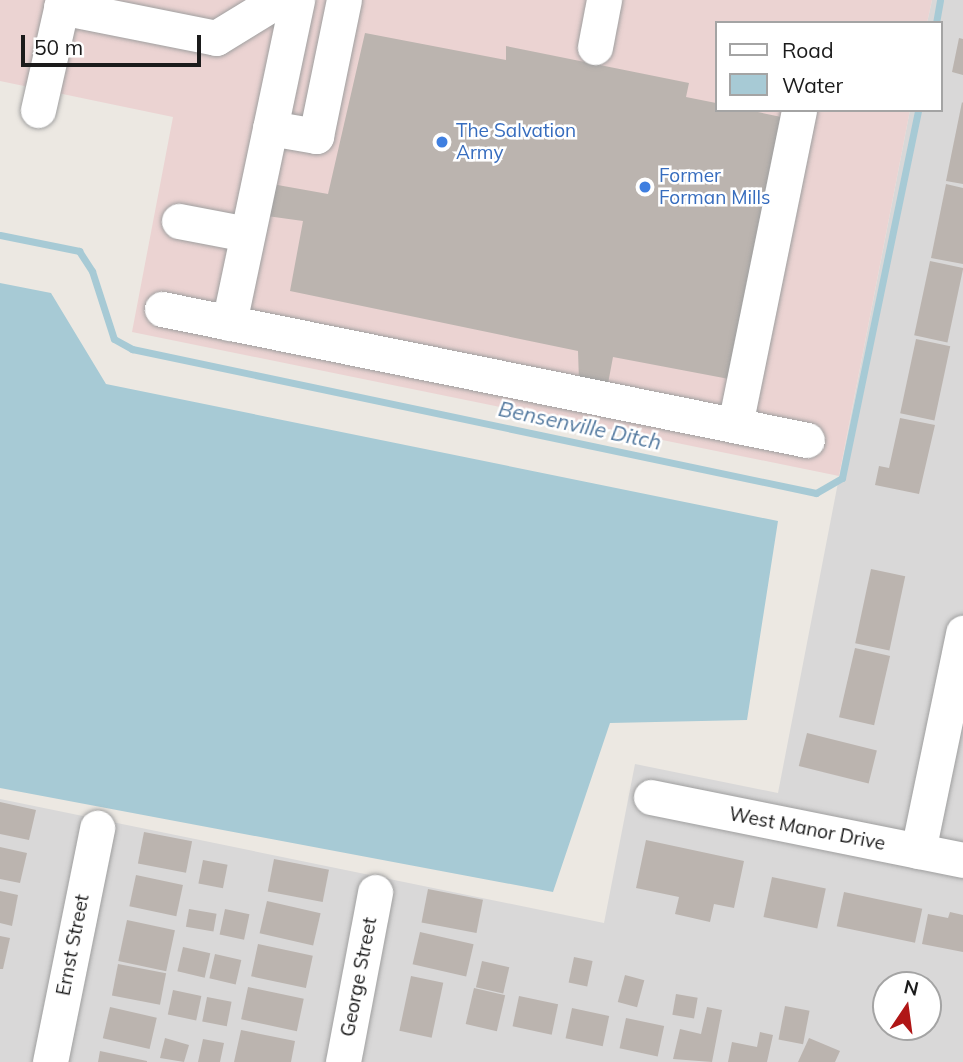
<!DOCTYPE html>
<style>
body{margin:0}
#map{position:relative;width:963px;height:1062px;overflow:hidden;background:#ece8e2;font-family:Mulish,sans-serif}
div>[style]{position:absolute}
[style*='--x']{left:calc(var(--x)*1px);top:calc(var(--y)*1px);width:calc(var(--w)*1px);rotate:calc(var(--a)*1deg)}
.residential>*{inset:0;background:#d9d8d8}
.commercial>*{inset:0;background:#ebd3d2}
.water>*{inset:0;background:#a7cad5}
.stream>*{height:7px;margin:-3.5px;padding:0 3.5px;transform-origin:3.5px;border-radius:3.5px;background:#a7cad5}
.building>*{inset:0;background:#bbb4af;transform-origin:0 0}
.roads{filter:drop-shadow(0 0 2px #9f9f9f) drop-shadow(0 0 2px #9f9f9f)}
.minor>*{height:35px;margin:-17.5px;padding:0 17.5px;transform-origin:17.5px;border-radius:17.5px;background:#fff}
.dots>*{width:19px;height:19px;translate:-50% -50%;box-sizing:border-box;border:4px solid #fff;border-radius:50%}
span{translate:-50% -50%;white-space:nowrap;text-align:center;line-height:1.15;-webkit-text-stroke:5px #fff;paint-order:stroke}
.shop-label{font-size:19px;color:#366cbe}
.left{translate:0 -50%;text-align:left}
.street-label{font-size:19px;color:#1b1b1b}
.water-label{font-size:21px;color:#53799f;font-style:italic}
.legend{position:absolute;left:715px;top:21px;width:228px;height:91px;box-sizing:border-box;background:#fff;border:2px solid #a4a4a4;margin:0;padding:9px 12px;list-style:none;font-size:21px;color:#1b1b1b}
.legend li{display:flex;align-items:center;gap:14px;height:35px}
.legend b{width:35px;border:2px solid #a4a4a4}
.north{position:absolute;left:872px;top:971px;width:70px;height:70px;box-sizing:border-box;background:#fff;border:2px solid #a4a4a4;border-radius:50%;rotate:13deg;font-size:19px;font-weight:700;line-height:28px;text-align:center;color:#1b1b1b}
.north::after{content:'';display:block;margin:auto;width:24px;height:32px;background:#b01616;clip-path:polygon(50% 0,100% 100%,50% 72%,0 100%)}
.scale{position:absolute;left:21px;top:35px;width:180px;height:32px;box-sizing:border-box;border:4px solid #1b1b1b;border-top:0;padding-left:9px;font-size:21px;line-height:24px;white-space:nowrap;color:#1b1b1b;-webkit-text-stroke:5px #fff;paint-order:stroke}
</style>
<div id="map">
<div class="residential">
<div style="clip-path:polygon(evenodd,932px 0,963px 0,963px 1062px,0 1062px,0 799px,604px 923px,635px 764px,778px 793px,910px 110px,940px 110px,940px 23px,927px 23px,932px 0,886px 985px,928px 985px,928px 1027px,886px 1027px,886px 985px)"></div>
</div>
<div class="commercial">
<div style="clip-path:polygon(0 0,932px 0,927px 23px,716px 23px,716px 110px,910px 110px,839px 476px,132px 332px,173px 117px,0 81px)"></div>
</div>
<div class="water">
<div style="clip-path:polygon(0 283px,51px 293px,106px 384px,778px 521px,747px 720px,610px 723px,553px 892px,0 788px)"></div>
</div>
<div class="stream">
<div style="--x:936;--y:23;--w:23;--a:-80"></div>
<div style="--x:0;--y:235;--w:81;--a:11.4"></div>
<div style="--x:79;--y:251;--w:24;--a:57"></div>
<div style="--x:92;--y:271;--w:71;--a:72.1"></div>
<div style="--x:114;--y:339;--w:21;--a:29"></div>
<div style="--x:132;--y:349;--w:699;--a:11.89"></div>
<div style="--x:816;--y:493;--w:30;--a:-30"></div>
<div style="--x:842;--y:478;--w:376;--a:-78.3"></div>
</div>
<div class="building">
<div style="clip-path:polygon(365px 33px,506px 60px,506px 46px,689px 83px,686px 97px,716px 103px,716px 110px,748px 110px,786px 118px,729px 379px,613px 357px,607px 389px,579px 382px,578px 351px,290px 291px,303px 221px,267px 216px,272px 184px,328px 194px)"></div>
<div style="clip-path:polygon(959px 38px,963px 39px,963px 75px,952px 72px)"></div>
<div style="clip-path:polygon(962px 102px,963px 103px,963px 184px,946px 181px)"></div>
<div style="clip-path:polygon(946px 184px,963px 188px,963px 264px,931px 258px)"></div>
<div style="left:930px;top:261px;width:34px;height:76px;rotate:12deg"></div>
<div style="left:916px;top:339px;width:35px;height:76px;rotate:12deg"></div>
<div style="clip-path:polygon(900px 418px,935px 425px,919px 494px,875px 485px,879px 466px,889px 468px)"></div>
<div style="left:871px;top:569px;width:35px;height:76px;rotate:12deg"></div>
<div style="left:855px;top:648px;width:36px;height:71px;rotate:13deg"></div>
<div style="left:807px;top:733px;width:72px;height:34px;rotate:14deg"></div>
<div style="clip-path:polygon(0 802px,36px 810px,29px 840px,0 834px)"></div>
<div style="left:144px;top:832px;width:49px;height:32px;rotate:11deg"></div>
<div style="clip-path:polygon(646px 840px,744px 861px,734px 908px,714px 904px,710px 922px,675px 914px,679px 897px,636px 888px)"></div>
<div style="clip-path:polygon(0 847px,27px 853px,20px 883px,0 879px)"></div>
<div style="left:274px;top:859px;width:56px;height:33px;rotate:11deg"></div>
<div style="left:203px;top:860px;width:25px;height:24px;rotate:11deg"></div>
<div style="left:136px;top:875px;width:48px;height:32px;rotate:12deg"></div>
<div style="left:772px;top:877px;width:55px;height:41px;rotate:12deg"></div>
<div style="left:428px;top:889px;width:56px;height:34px;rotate:11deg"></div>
<div style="clip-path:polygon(0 891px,18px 895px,12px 926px,0 923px)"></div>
<div style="left:844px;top:892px;width:80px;height:35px;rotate:12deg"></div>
<div style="left:267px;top:901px;width:55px;height:33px;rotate:13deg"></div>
<div style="left:189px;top:909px;width:28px;height:18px;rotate:10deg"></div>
<div style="left:225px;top:909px;width:25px;height:26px;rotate:12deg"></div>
<div style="clip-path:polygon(950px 912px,963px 915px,963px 952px,922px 944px,928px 914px,948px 918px)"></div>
<div style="left:127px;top:920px;width:49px;height:42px;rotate:12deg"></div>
<div style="left:420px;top:932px;width:55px;height:33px;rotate:13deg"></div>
<div style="clip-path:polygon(0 936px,10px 938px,3px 969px,0 969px)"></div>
<div style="left:258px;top:944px;width:56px;height:33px;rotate:12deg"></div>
<div style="left:183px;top:947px;width:28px;height:25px;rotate:13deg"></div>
<div style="left:215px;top:954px;width:27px;height:25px;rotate:13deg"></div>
<div style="left:574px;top:957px;width:19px;height:26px;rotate:12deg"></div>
<div style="left:482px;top:961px;width:28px;height:27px;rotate:13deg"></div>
<div style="left:118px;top:964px;width:49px;height:32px;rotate:11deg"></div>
<div style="left:625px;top:975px;width:20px;height:28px;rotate:15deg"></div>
<div style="left:411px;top:976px;width:33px;height:56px;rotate:12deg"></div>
<div style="left:248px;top:987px;width:57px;height:33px;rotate:12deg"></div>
<div style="left:474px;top:988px;width:32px;height:37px;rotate:13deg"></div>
<div style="left:173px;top:990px;width:29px;height:25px;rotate:12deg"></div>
<div style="left:676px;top:994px;width:22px;height:21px;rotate:10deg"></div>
<div style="left:519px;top:996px;width:40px;height:31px;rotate:12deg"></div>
<div style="left:207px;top:997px;width:25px;height:25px;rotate:11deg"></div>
<div style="left:785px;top:1006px;width:25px;height:34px;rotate:11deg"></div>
<div style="left:110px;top:1007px;width:48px;height:32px;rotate:13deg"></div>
<div style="clip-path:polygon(707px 1007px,722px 1010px,712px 1062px,673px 1059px,680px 1029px,701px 1034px)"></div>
<div style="left:572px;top:1008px;width:38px;height:31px;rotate:12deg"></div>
<div style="left:626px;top:1018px;width:39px;height:31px;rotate:12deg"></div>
<div style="clip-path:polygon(241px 1030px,295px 1041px,291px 1062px,234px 1062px)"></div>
<div style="clip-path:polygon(760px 1032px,773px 1035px,767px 1062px,728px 1062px,732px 1042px,757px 1047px)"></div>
<div style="clip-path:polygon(165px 1038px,189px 1045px,184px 1062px,160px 1058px)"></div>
<div style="clip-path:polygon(809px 1038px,840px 1051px,835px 1062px,798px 1062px)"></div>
<div style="clip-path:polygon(203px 1039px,224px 1043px,220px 1062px,198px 1062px)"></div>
<div style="clip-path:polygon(100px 1051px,147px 1061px,147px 1062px,98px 1062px)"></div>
</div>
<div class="roads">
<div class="minor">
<div style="--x:61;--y:7;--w:158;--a:11.3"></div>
<div style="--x:216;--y:38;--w:73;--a:-31.5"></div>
<div style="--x:595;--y:47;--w:48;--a:-79.2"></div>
<div style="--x:38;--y:110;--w:113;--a:-77.2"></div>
<div style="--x:270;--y:128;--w:47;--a:9.9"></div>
<div style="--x:316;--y:136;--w:139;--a:-78.4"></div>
<div style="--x:179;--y:221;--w:69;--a:10.8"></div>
<div style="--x:162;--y:309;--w:658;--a:11.48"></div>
<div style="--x:229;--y:323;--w:330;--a:-78.1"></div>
<div style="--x:735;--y:425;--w:321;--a:-78.5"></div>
<div style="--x:651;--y:797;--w:318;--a:11.4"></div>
<div style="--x:918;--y:851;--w:223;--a:-78.3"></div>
<div style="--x:50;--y:1062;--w:239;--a:-78.6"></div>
<div style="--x:343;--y:1062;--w:173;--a:-79.3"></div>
</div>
</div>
<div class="dots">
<div style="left:442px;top:142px;background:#3f7fe0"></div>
<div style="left:645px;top:187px;background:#3f7fe0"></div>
</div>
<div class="shop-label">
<span class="left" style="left:456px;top:142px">The Salvation<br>Army</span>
<span class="left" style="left:659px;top:187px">Former<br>Forman Mills</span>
</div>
<div class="street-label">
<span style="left:807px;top:829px;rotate:11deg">West Manor Drive</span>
<span style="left:73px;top:945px;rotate:-79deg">Ernst Street</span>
<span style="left:359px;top:977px;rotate:-79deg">George Street</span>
</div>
<div class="water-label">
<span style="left:580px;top:425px;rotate:12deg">Bensenville Ditch</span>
</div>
<ul class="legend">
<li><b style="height:9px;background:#fff"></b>Road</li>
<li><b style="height:19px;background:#a7cad5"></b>Water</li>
</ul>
<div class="north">N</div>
<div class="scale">50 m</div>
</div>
